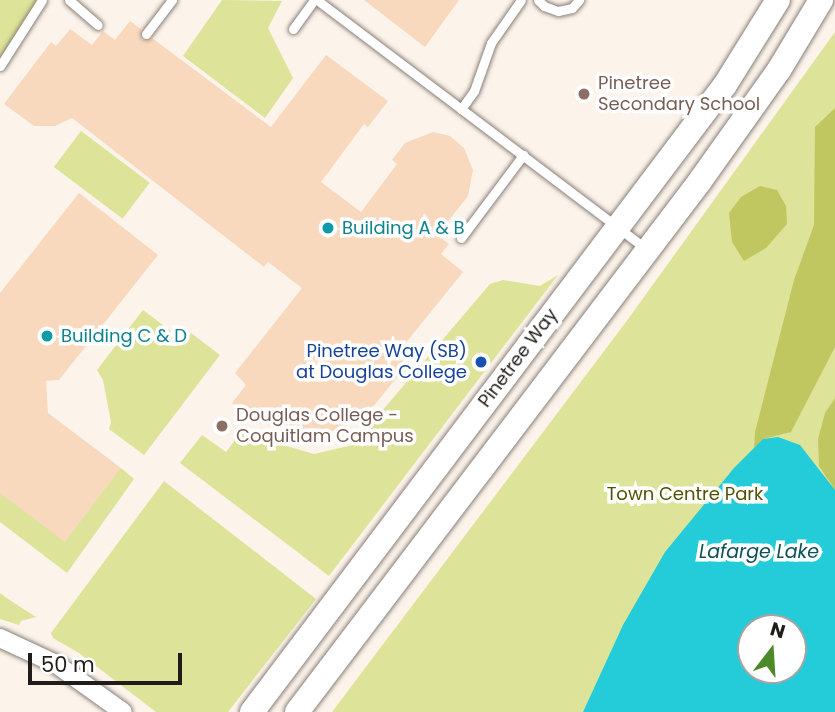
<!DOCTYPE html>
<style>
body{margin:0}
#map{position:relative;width:835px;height:712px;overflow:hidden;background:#fcf3eb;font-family:Poppins,sans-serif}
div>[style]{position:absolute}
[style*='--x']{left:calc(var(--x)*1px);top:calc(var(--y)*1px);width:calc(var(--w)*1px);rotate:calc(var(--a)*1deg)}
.green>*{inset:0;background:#dde398;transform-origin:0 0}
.forest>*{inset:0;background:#c0c761}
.water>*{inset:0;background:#24ccda}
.building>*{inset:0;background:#f9d9be}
.roads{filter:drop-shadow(0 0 2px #898079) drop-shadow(0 0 2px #898079)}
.service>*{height:9px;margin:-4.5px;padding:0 4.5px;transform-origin:4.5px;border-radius:4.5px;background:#fff}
.minor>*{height:18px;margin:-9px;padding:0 9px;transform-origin:9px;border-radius:9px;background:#fff}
.secondary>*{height:24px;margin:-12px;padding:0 12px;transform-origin:12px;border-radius:12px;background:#fff}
.dots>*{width:19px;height:19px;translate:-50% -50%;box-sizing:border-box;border:4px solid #fff;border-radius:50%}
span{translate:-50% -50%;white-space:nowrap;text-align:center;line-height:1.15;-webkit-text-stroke:7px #fff;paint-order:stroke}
.education-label{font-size:18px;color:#785e54}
.left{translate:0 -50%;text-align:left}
.culture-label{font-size:18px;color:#0d838f}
.transit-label{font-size:18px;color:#164399}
.right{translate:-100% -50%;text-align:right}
.street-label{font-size:18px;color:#201c1a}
.park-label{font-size:18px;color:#4f5200}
.water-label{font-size:19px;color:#0e5156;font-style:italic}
.north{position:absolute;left:737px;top:614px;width:70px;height:70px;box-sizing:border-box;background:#fff;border:2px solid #a6a4a3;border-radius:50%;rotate:17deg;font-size:19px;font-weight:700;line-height:28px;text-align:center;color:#201c1a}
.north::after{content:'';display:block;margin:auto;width:24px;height:32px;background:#4c8929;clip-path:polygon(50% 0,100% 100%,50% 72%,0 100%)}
.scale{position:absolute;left:28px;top:653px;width:154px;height:32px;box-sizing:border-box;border:4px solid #201c1a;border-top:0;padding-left:9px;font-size:21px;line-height:24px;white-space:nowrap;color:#201c1a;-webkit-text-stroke:5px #fff;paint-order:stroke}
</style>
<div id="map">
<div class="green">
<div style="clip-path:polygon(0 0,38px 0,0 61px)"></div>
<div style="clip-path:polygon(222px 0,282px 1px,268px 28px,293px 78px,265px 118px,183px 56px)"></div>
<div style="clip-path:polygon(evenodd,835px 32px,835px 712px,332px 712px,626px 322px,835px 32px,751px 628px,793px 628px,793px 670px,751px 670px,751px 628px)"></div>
<div style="left:81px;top:131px;width:86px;height:45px;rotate:37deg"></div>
<div style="clip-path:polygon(558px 275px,329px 576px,180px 463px,202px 435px,226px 452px,245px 427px,259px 438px,314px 454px,353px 445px,490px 284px,503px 280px,540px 286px)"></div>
<div style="clip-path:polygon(143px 310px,184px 341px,191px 333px,220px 355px,144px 455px,109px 429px,111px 422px,103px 380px,97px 370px)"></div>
<div style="clip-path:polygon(121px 468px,134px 479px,67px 573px,0 522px,0 493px)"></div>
<div style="clip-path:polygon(164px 481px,316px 599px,228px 712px,156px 712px,79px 653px,53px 638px,51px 633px)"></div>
<div style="clip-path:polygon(0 593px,11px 601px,36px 617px,21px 621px,19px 625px,0 619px)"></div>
</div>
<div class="forest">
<div style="clip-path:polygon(835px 108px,835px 347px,791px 432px,763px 439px,754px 451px,755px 432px,794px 280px,814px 225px,815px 127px)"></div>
<div style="clip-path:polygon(760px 186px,777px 190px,786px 206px,787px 224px,766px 248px,744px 261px,732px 242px,729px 213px,741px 197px)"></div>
<div style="clip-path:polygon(835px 398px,835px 490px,819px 466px,818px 439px,825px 413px)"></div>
</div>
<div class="water">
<div style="clip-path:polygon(evenodd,778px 437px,800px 445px,835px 490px,835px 712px,583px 712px,623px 625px,665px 552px,734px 468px,763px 439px,778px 437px,751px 628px,793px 628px,793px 670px,751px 670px,751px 628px)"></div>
</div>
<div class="building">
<div style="clip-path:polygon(364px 0,459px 0,425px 47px)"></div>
<div style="clip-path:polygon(130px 21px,141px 29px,142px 40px,152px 38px,271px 127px,326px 55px,388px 101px,368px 127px,364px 124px,321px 182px,361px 212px,397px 164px,392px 160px,405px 143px,433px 132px,450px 136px,464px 148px,473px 170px,468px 196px,437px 235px,449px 244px,441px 254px,463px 272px,396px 355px,407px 365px,372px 408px,368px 406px,356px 421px,317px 437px,255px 422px,232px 403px,246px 385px,235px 373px,302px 288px,268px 262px,264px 267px,72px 118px,55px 126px,34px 126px,4px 104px,51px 42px,56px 46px,70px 29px,92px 45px,103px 31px,115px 40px)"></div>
<div style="clip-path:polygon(79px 193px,158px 255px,59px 380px,46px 381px,48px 413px,121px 468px,65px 542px,0 493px,0 293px)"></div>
</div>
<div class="roads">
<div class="service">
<div style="--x:69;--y:0;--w:38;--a:41"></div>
<div style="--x:317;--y:0;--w:411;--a:37.1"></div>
<div style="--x:538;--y:0;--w:8;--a:45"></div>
<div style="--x:544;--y:6;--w:15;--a:20"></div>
<div style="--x:558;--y:11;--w:14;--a:-12"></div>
<div style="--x:572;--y:8;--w:11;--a:-49"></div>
<div style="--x:293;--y:29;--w:36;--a:-54"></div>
<div style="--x:146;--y:34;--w:43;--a:-52.6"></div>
<div style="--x:0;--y:66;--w:78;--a:-57.5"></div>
<div style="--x:461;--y:109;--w:22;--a:-54"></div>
<div style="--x:474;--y:91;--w:51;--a:-70.5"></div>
<div style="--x:491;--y:43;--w:52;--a:-55.1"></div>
<div style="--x:461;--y:238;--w:104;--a:-53.2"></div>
</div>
<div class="minor">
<div style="--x:0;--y:638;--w:62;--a:24.9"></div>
<div style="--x:56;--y:664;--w:82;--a:35.6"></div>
</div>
<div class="secondary">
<div style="--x:252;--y:712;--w:785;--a:-52.97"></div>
<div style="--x:725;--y:85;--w:100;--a:-58.1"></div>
<div style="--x:297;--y:712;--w:667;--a:-52.8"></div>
<div style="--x:700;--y:181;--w:136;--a:-54.6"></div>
<div style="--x:779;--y:70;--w:82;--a:-59"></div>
</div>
</div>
<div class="dots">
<div style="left:584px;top:94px;background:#8d6e63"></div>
<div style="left:328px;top:228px;background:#0f9aa8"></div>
<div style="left:47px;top:336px;background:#0f9aa8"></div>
<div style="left:481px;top:362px;background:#1a4fb4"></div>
<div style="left:222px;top:426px;background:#8d6e63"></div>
</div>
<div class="education-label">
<span class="left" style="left:598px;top:94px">Pinetree<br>Secondary School</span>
<span class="left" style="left:236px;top:426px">Douglas College -<br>Coquitlam Campus</span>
</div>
<div class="culture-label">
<span class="left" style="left:342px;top:228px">Building A &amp; B</span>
<span class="left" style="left:61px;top:336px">Building C &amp; D</span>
</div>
<div class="transit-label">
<span class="right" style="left:467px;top:362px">Pinetree Way (SB)<br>at Douglas College</span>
</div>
<div class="street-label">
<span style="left:518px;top:358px;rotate:-53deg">Pinetree Way</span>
</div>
<div class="park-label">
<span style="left:685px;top:494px">Town Centre Park</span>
</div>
<div class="water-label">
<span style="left:759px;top:552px">Lafarge Lake</span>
</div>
<div class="north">N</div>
<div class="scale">50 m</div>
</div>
